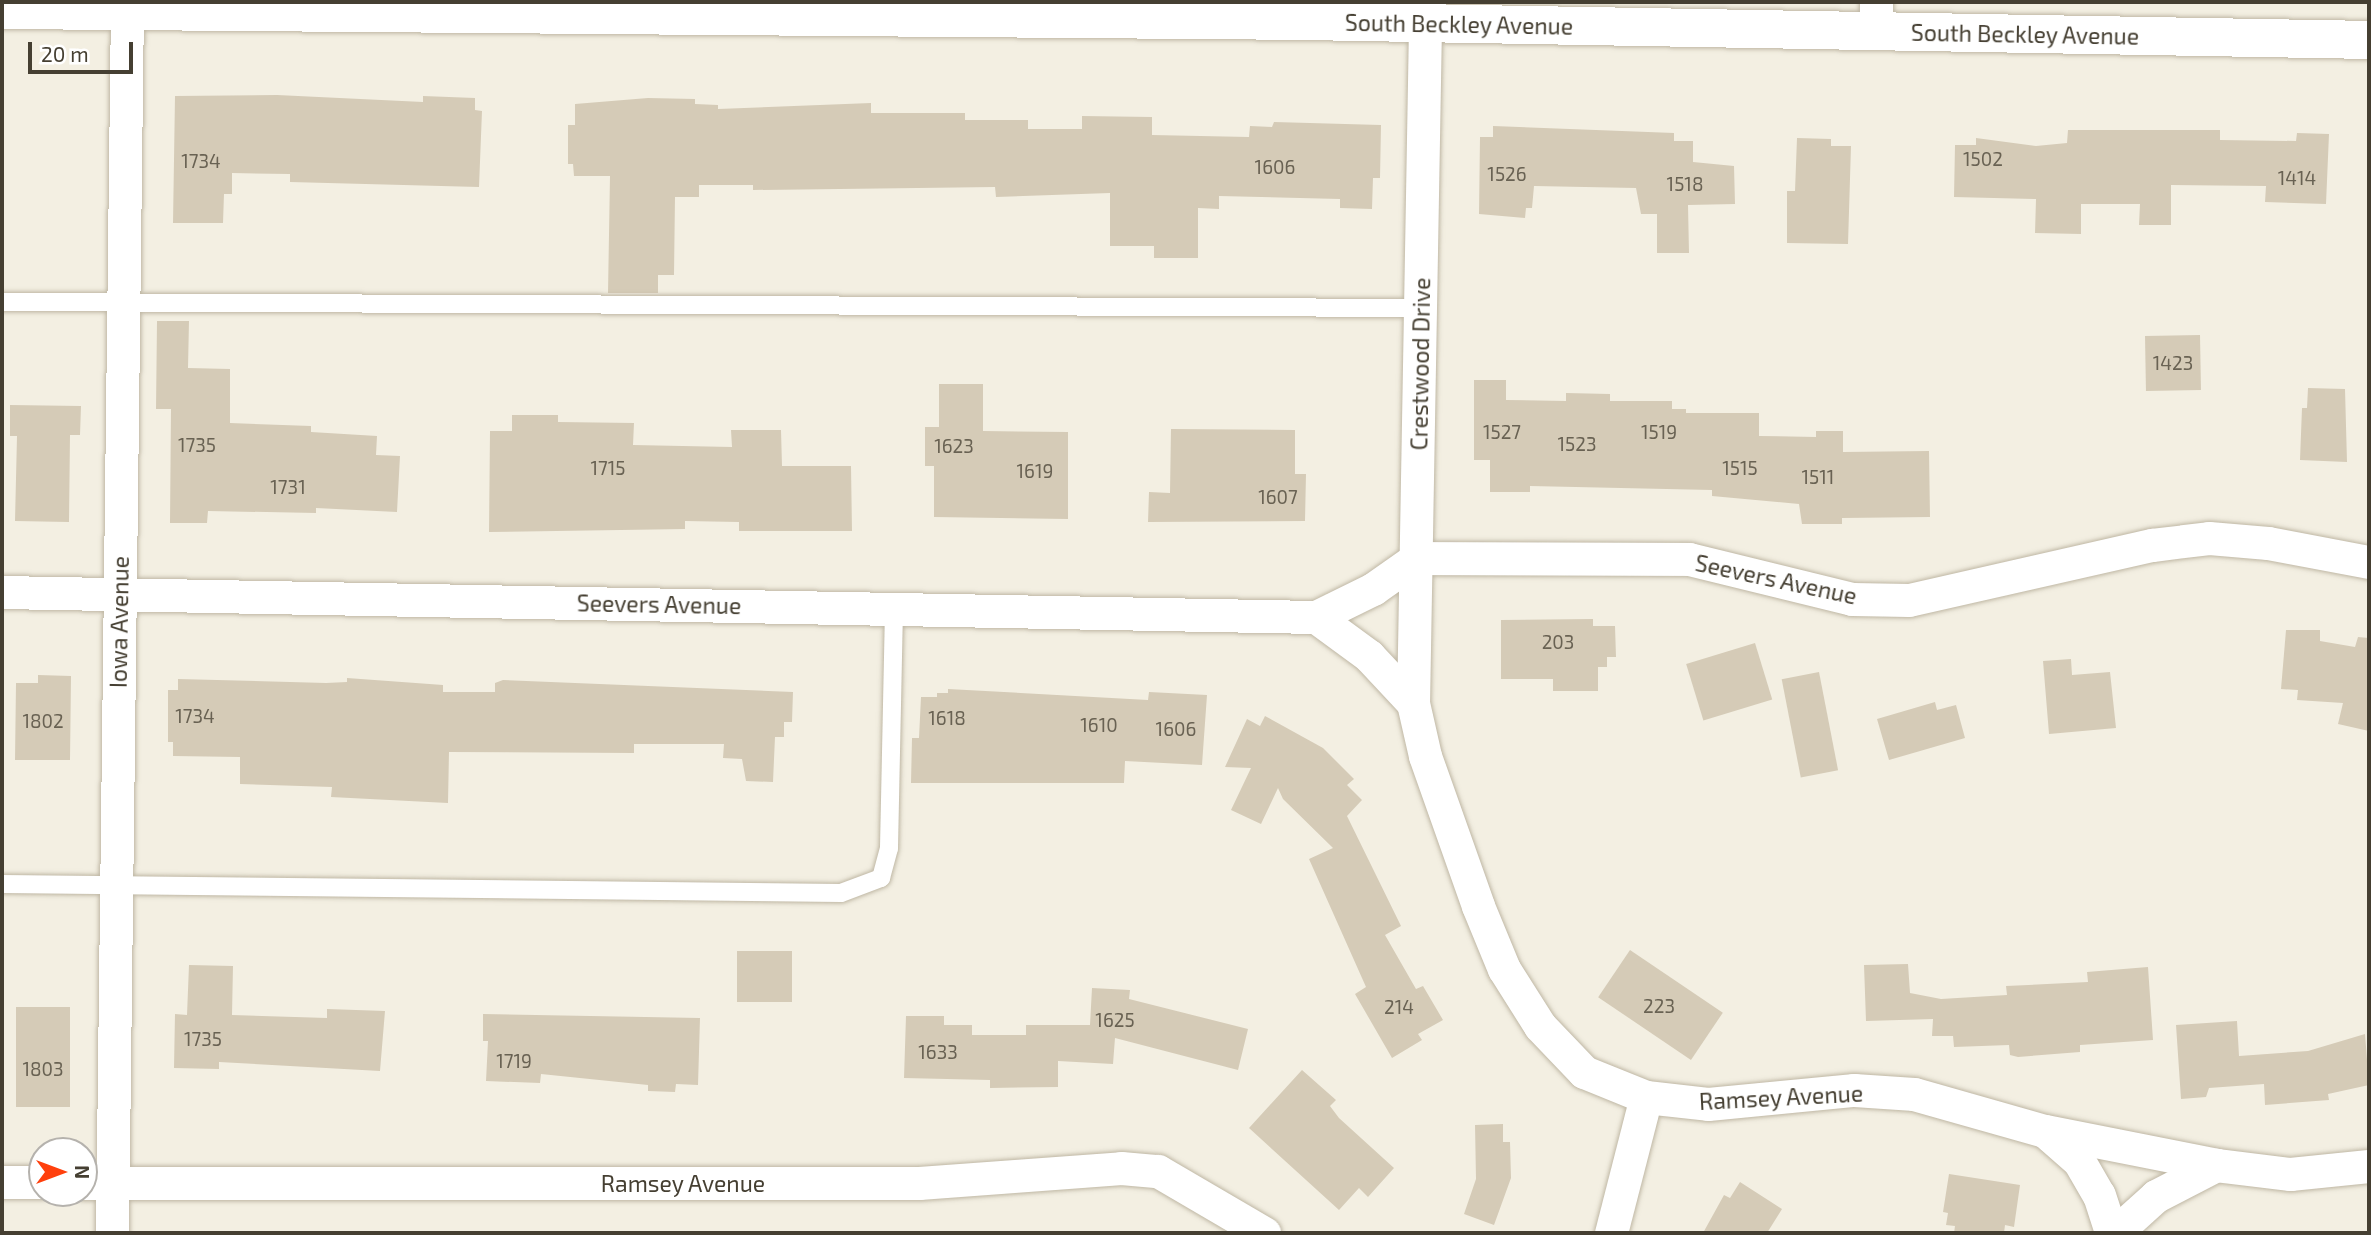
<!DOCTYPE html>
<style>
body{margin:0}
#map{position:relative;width:2371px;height:1235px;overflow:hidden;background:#f3efe2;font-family:"Exo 2",sans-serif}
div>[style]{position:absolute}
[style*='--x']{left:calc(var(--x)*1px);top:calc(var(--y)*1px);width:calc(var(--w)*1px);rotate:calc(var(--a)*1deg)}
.building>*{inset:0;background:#d5cbb7;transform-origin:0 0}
.roads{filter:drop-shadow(0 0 2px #bfb7a4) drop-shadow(0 0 2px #bfb7a4)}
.service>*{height:18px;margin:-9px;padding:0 9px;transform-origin:9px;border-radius:9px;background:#fff}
.minor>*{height:33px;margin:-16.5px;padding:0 16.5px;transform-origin:16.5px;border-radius:16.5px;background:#fff}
.tertiary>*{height:38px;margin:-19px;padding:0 19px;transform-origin:19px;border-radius:19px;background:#fff}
span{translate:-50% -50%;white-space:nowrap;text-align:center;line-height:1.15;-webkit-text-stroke:5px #fff;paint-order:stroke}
.number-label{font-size:19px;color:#696253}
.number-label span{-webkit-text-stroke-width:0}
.street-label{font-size:23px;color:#453f32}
.frame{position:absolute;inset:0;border:4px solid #453f32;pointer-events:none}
.north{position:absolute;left:28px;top:1137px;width:70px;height:70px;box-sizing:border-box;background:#fff;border:2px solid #b5b2ad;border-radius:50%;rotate:90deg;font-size:19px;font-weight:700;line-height:28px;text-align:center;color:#453f32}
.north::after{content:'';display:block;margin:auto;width:24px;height:32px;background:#ff400d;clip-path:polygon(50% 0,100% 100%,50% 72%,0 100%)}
.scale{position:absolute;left:28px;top:42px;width:105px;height:32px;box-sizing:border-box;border:4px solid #453f32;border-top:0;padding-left:9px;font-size:21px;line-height:24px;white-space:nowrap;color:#453f32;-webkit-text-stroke:5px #fff;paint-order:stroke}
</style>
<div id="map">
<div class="building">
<div style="clip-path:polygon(277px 95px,423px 102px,423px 96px,475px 98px,475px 110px,482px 111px,479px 187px,290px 182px,290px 174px,232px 173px,232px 194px,224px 194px,223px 223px,173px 223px,175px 96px)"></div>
<div style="clip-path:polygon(648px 98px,695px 99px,695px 104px,718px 105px,718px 109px,871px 103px,871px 113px,965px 113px,965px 120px,1028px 120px,1028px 129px,1082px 129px,1082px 116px,1152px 117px,1152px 135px,1249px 137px,1250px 126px,1272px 127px,1274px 122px,1381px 125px,1380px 178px,1373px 178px,1372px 209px,1340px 208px,1340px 199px,1219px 196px,1219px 209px,1198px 208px,1198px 258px,1154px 258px,1154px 246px,1110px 246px,1110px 193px,996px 197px,995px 187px,753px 190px,753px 185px,699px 185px,699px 197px,675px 197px,674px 275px,658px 275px,658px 293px,608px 293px,610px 176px,574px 176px,573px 164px,568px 164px,568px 125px,575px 125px,575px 104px)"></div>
<div style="clip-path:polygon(1493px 126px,1674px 133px,1674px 141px,1693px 141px,1693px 162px,1734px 166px,1735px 204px,1688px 205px,1689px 253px,1657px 253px,1657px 214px,1641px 214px,1636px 188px,1534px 186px,1532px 208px,1526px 208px,1525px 218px,1479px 214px,1480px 137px,1493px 137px)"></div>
<div style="clip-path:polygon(2068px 130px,2220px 130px,2220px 140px,2296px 141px,2297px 133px,2329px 134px,2326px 204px,2265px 202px,2266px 186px,2171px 185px,2171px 225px,2139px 225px,2140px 204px,2081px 204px,2081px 234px,2035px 233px,2036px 199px,1954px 197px,1955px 145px,1976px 145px,1976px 138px,2036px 146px,2067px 143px)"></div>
<div style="clip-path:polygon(1797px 138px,1831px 139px,1831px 146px,1851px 146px,1848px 244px,1787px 243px,1787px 191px,1795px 191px)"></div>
<div style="clip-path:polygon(157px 321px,189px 321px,188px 368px,230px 369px,230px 423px,311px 426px,311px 432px,377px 436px,376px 455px,400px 456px,397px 512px,316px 508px,316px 513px,208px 511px,207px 523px,170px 523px,171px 409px,156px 409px)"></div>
<div style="left:2200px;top:335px;width:55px;height:55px;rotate:89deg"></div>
<div style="clip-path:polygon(1474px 380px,1506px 380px,1506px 400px,1566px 401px,1566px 393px,1610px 394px,1610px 401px,1672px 401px,1672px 409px,1686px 409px,1686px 413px,1759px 413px,1759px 436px,1816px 437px,1816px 431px,1843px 431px,1843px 452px,1929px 451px,1930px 517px,1842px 518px,1842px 524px,1802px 524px,1799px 504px,1712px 496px,1712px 490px,1530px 486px,1530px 492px,1490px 492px,1490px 460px,1474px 460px)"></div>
<div style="clip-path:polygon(939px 384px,983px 384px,983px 431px,1068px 432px,1068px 519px,934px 517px,934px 466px,925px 466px,925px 427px,939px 427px)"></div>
<div style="clip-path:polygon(2308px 388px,2345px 389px,2347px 462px,2300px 460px,2302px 408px,2307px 408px)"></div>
<div style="clip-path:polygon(10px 405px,81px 406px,80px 435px,70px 435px,69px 522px,15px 521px,17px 436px,10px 436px)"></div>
<div style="clip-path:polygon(512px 415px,558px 415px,558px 422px,634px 423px,633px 445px,732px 447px,731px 430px,781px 430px,782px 466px,851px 466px,852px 531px,739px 531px,739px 522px,685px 521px,685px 529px,489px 532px,490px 431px,512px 431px)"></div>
<div style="clip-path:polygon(1171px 429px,1295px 430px,1295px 474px,1306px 474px,1305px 521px,1148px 522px,1149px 492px,1170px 493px)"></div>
<div style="clip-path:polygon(1593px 619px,1593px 626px,1615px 626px,1616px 657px,1607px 657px,1607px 667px,1598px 667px,1598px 691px,1553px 691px,1553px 679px,1501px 679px,1501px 620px)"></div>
<div style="clip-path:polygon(2286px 630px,2320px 630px,2320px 641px,2355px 647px,2358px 637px,2369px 638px,2369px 731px,2338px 724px,2343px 703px,2297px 700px,2298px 690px,2281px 689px)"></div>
<div style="left:1755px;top:643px;width:59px;height:72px;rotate:73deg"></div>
<div style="clip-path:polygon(2071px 659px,2072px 675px,2110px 672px,2116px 728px,2049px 734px,2043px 661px)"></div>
<div style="left:1819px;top:672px;width:100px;height:38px;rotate:79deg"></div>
<div style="clip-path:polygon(38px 675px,71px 676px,70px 760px,15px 760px,16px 683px,38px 683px)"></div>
<div style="clip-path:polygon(347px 678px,443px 685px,443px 692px,495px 692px,495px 683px,503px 680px,793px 692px,792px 722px,784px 722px,784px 737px,775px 737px,773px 782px,746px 781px,742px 759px,723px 758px,724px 744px,634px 744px,634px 753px,449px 752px,448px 803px,331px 797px,332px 787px,240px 784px,240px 757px,173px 756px,173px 742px,168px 742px,168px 690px,178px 690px,178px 679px,326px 683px,347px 682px)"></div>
<div style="clip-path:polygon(948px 689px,1148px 700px,1149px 692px,1207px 695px,1202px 765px,1125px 761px,1124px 783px,911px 783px,912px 738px,919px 738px,921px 697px,937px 697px,937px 693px,948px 693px)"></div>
<div style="clip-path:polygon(1935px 702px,1937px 710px,1956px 705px,1965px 738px,1889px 760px,1877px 719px)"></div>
<div style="clip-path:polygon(1265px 716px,1323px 748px,1354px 779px,1347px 785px,1362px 800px,1347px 816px,1401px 926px,1385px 935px,1416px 989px,1423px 986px,1443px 1020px,1418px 1034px,1422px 1040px,1392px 1058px,1355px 994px,1366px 987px,1309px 859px,1333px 848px,1283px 799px,1278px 788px,1261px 824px,1231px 810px,1251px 768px,1225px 767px,1247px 719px,1260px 726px)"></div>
<div style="left:1630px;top:950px;width:112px;height:57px;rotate:34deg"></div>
<div style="left:737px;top:951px;width:55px;height:51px"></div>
<div style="clip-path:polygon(1908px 964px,1910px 993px,1941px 999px,2007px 995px,2006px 986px,2088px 982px,2087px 972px,2148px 967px,2153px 1040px,2080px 1045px,2080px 1052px,2018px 1057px,2010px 1055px,2009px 1045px,1954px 1047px,1953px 1036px,1932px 1036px,1933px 1019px,1866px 1021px,1864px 965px)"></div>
<div style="clip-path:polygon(189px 965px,233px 966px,232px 1015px,327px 1018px,327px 1009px,385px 1011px,380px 1071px,219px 1062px,219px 1069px,174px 1068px,175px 1014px,187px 1015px)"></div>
<div style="clip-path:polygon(1092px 988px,1130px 990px,1129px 999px,1248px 1029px,1238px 1070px,1115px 1038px,1113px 1064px,1058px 1061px,1058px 1087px,990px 1088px,990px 1080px,904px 1078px,906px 1016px,944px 1016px,944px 1025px,972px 1025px,972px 1035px,1026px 1035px,1026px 1025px,1090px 1025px)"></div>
<div style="left:16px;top:1007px;width:54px;height:100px"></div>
<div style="clip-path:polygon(483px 1014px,700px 1018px,698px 1085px,676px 1084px,675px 1092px,648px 1091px,648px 1085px,541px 1074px,540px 1083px,486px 1081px,488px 1041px,483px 1041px)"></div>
<div style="clip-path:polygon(2237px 1021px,2239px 1056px,2308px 1051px,2365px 1034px,2369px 1085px,2328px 1094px,2329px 1100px,2265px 1105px,2264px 1084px,2209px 1088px,2206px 1097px,2181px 1099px,2176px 1025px)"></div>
<div style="clip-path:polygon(1302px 1070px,1336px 1100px,1330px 1106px,1339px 1118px,1394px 1168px,1368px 1197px,1359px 1188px,1339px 1210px,1249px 1128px)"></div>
<div style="clip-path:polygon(1503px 1124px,1503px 1142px,1510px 1142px,1511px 1178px,1494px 1225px,1464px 1214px,1476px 1179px,1475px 1125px)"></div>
<div style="clip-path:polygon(1949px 1174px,2020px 1185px,2014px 1227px,2005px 1225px,2004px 1233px,1954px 1233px,1955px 1226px,1946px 1225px,1948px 1213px,1943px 1212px)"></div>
<div style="clip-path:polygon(1740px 1182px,1782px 1209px,1767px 1233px,1703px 1233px,1724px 1195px,1730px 1198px)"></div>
</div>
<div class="roads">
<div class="service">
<div style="--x:2;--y:302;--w:1420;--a:0.24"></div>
<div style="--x:2;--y:884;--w:839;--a:0.61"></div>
<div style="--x:841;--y:893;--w:43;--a:-20.6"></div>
<div style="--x:881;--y:878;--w:31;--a:-75"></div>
<div style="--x:889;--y:848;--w:239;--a:-88.8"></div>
</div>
<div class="minor">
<div style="--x:1425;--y:25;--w:678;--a:91.01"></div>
<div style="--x:1413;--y:703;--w:54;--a:77.2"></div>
<div style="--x:1425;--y:756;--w:159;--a:70.5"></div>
<div style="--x:1478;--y:906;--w:68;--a:67.6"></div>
<div style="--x:1504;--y:969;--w:67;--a:57.7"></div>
<div style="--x:1540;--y:1026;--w:64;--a:46.3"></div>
<div style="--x:1584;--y:1072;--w:67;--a:22"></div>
<div style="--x:1646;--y:1097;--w:62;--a:6.4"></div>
<div style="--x:1708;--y:1104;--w:147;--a:-5.5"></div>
<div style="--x:1854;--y:1090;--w:60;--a:3.8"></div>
<div style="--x:1914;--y:1094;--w:136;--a:15.8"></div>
<div style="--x:2045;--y:1131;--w:174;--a:11.2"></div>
<div style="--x:2216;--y:1165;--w:75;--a:6.9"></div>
<div style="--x:2290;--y:1174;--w:79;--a:-5.8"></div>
<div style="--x:1876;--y:31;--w:29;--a:-90"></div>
<div style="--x:2;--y:592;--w:1314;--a:1.09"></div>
<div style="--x:1316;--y:617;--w:64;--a:-26.2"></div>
<div style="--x:1373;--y:589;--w:54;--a:-35.2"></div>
<div style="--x:1417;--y:558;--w:272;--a:0.2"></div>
<div style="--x:1689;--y:559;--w:168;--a:13.8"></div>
<div style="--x:1852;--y:599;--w:57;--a:1"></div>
<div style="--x:1909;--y:600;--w:249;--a:-12.8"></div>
<div style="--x:2152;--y:545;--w:57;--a:-7"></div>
<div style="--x:2209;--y:538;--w:59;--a:4.8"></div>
<div style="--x:2268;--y:543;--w:103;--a:10.7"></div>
<div style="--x:1316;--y:617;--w:66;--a:36.3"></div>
<div style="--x:1369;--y:656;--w:64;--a:46.9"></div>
<div style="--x:2046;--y:1132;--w:44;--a:41.3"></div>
<div style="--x:2079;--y:1161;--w:39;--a:60"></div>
<div style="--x:2099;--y:1195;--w:40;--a:72"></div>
<div style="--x:2;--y:1182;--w:40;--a:0"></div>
<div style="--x:84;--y:1183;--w:835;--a:0"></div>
<div style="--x:919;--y:1183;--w:203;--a:-4.2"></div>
<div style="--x:1121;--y:1168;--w:37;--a:5"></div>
<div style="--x:1158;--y:1171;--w:123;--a:30.3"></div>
<div style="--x:112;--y:1233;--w:1222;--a:-89.3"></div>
<div style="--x:1611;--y:1233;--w:140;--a:-75.6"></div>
<div style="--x:2115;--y:1233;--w:55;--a:-42.1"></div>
<div style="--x:2156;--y:1196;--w:68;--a:-27.3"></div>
</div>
<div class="tertiary">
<div style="--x:2;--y:10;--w:1303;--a:0.48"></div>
<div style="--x:1305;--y:21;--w:1064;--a:1.02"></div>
</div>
</div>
<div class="number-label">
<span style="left:1983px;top:159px">1502</span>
<span style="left:201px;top:161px">1734</span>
<span style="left:1275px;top:167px">1606</span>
<span style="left:1507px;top:174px">1526</span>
<span style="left:2297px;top:178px">1414</span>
<span style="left:1685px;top:184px">1518</span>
<span style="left:2173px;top:363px">1423</span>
<span style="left:1502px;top:432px">1527</span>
<span style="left:1659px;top:432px">1519</span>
<span style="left:1577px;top:444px">1523</span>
<span style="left:197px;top:445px">1735</span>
<span style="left:954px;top:446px">1623</span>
<span style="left:608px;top:468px">1715</span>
<span style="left:1740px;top:468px">1515</span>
<span style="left:1035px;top:471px">1619</span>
<span style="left:1818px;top:477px">1511</span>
<span style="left:288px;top:487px">1731</span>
<span style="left:1278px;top:497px">1607</span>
<span style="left:1558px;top:642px">203</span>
<span style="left:195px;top:716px">1734</span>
<span style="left:947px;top:718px">1618</span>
<span style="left:43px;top:721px">1802</span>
<span style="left:1099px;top:725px">1610</span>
<span style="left:1176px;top:729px">1606</span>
<span style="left:1659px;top:1006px">223</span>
<span style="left:1399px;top:1007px">214</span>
<span style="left:1115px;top:1020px">1625</span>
<span style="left:203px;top:1039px">1735</span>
<span style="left:938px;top:1052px">1633</span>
<span style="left:514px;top:1061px">1719</span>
<span style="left:43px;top:1069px">1803</span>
</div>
<div class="street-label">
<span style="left:1459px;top:24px;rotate:1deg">South Beckley Avenue</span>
<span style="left:2025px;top:34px;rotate:1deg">South Beckley Avenue</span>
<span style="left:1420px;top:364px;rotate:-89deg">Crestwood Drive</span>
<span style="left:1776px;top:579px;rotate:12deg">Seevers Avenue</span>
<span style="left:659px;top:604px;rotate:1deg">Seevers Avenue</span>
<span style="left:119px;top:622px;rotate:-89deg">Iowa Avenue</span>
<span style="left:1781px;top:1097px;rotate:-3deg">Ramsey Avenue</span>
<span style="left:683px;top:1183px">Ramsey Avenue</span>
</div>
<div class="frame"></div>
<div class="north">N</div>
<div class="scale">20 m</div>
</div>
